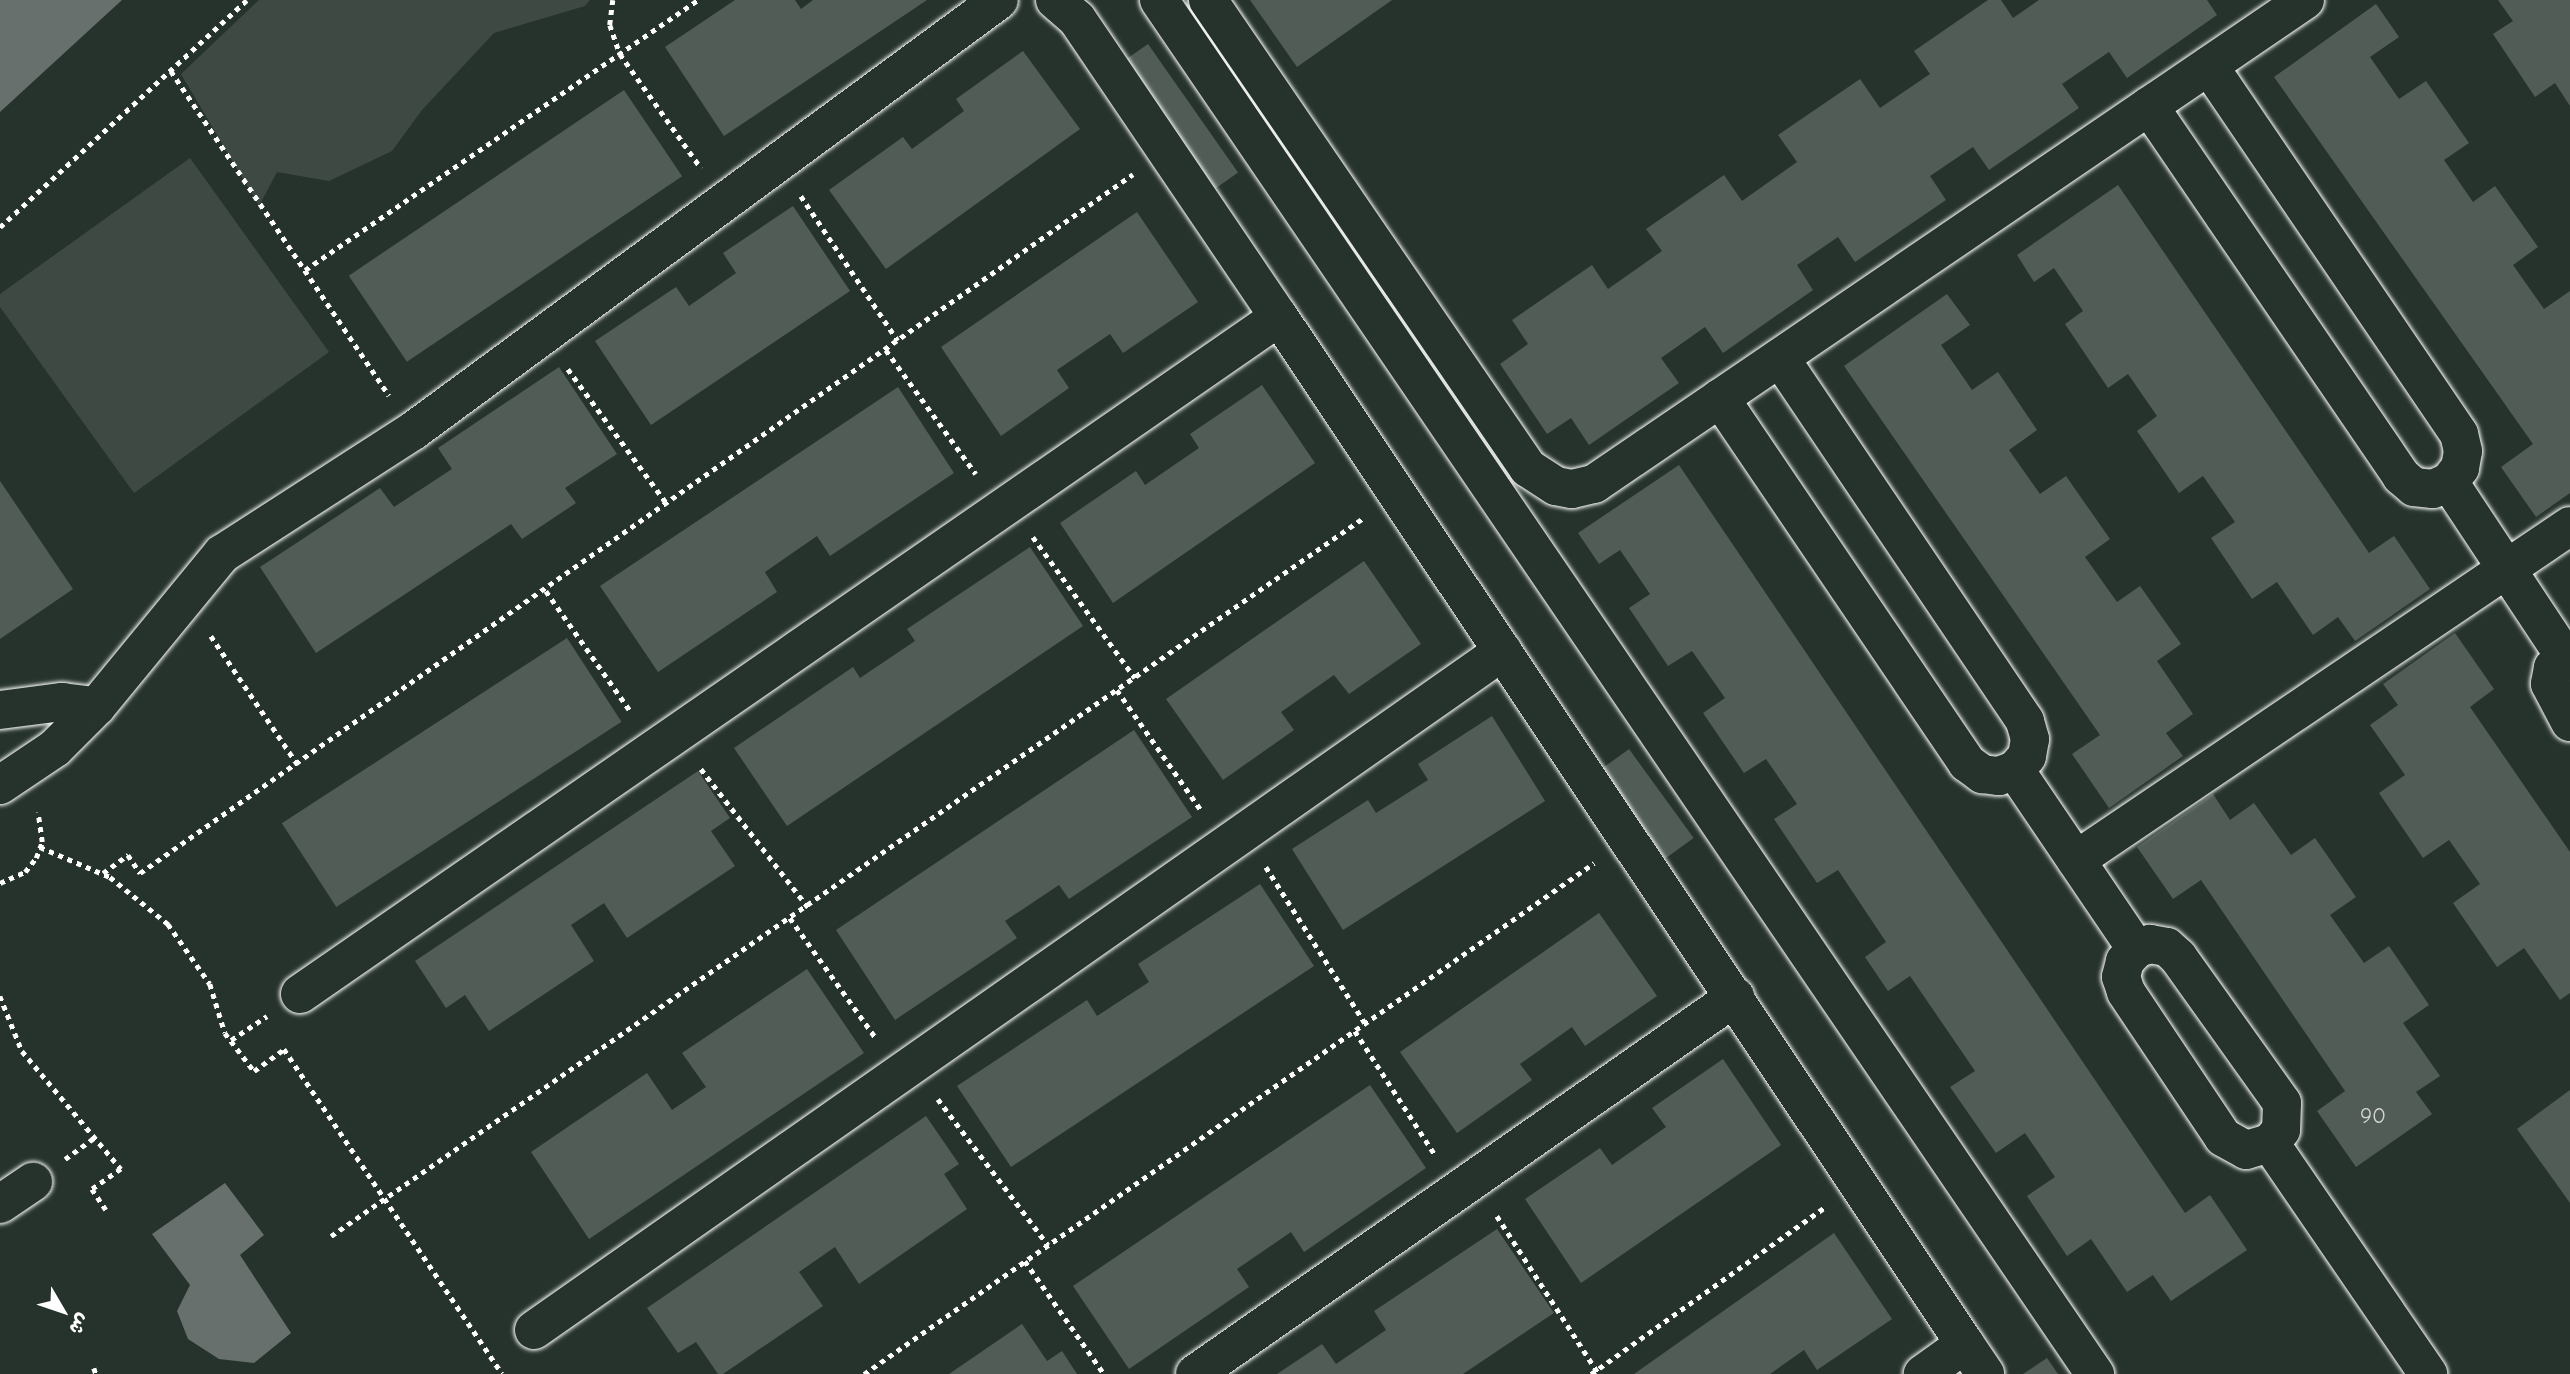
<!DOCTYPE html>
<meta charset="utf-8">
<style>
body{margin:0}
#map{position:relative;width:2570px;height:1374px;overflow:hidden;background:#26332d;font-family:"Comic Neue","Playpen Sans Arabic",sans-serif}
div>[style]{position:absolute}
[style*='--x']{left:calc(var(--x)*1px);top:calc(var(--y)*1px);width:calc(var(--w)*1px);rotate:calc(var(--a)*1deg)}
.green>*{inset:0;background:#3e4944}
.water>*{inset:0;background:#67706c}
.building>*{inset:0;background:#515c57;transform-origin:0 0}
.path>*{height:4.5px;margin-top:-2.25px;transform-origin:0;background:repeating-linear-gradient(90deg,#fff 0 5px,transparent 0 10px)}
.roads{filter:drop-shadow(0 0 2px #fff) drop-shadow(0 0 2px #fff)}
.minor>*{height:38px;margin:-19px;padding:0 19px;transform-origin:19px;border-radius:19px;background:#26332d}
span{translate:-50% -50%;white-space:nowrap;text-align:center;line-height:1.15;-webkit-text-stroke:7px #26332d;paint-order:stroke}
.number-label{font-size:23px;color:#d4d6d5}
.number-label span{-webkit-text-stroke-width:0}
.north{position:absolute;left:28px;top:1276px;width:70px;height:70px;-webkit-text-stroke:5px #26332d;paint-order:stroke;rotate:129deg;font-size:19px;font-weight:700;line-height:28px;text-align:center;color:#fff}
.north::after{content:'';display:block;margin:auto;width:24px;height:32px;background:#fff;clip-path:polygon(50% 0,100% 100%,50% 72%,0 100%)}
</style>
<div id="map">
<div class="green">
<div style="clip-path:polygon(259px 0,590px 0,585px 6px,494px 33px,422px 110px,392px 151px,329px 181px,277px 172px,259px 206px,181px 74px)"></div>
<div style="clip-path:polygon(190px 158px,329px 352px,134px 493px,0 307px,0 294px)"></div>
</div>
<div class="water">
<div style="clip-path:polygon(0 0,122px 0,0 112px)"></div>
<div style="clip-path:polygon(225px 1183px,264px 1235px,240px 1255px,291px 1333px,254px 1363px,219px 1359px,188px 1339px,177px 1311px,190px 1285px,152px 1234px)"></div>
</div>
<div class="building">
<div style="clip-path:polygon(735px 0,795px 0,801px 9px,813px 0,927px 0,724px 136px,665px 47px)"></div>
<div style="clip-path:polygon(1250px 0,1392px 0,1297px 67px)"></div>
<div style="clip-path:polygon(1988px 0,2001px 0,2013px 18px,2039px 0,2207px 0,2217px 15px,2127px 78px,2109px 52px,2062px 84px,2079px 108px,1989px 170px,1973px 147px,1930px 176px,1946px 200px,1855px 262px,1838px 237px,1797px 265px,1813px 290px,1723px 353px,1705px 327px,1661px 358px,1679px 383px,1589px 445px,1571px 418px,1547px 434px,1500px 364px,1528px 344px,1512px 320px,1592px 265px,1608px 289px,1662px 251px,1646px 229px,1724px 175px,1742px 201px,1797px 162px,1778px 135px,1860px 79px,1880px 108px,1930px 74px,1914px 51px)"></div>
<div style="clip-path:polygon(2498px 0,2570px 0,2570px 106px,2555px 83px,2535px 97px,2493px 34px,2513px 21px)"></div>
<div style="clip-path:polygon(2376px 4px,2399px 37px,2370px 57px,2399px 99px,2426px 81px,2469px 143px,2444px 160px,2473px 202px,2495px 186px,2538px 247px,2513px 265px,2544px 309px,2570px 291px,2570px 493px,2536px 517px,2501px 467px,2533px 444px,2274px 77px)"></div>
<div style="left:1148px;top:44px;width:157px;height:35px;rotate:55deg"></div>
<div style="clip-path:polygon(1023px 51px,1080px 129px,886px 269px,829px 190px,903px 137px,912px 149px,964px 111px,956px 99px)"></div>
<div style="left:624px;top:90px;width:104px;height:332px;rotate:56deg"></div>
<div style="clip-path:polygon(2118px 185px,2369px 553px,2394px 536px,2430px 589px,2355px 641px,2338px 617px,2313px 635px,2277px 582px,2252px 599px,2211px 538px,2235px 522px,2203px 476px,2179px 493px,2137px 431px,2157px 416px,2128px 374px,2108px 388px,2065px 324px,2083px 311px,2054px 268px,2034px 282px,2017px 255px)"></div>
<div style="clip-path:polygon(793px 206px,850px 291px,651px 425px,595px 341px,676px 287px,689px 306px,736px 273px,723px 253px)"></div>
<div style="clip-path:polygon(1137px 212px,1198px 302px,1123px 353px,1110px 334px,1057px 370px,1069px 388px,1001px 436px,941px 347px)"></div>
<div style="clip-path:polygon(1947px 294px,1970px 325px,1941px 345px,1972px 390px,1998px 372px,2037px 430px,2009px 450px,2040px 494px,2066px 476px,2110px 539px,2085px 557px,2117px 602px,2140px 586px,2181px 644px,2157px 661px,2193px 714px,2166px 733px,2183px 756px,2109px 808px,2072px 754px,2100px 735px,1844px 366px)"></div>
<div style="clip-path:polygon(559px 367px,617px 454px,565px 488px,576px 503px,522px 539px,511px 524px,316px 653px,260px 567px,380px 488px,394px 507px,452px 469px,438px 448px)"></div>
<div style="clip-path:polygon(1262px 385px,1315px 463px,1113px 603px,1060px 523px,1136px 471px,1145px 485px,1199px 448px,1190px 434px)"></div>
<div style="clip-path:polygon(898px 387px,954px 473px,830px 556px,817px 536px,765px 572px,777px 592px,658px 672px,600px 586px)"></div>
<div style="clip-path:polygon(1679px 465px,2185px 1213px,2210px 1195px,2247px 1250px,2171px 1301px,2153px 1275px,2127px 1292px,2091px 1239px,2067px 1256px,2027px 1196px,2055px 1177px,2025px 1133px,1996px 1153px,1950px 1087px,1975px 1071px,1910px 976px,1888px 991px,1865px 957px,1886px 942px,1838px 870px,1817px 883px,1774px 819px,1797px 804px,1766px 759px,1744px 773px,1703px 713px,1725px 698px,1692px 651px,1668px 666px,1629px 608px,1650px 594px,1620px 550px,1599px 564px,1578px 533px)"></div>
<div style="clip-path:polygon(0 481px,73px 589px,0 639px)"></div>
<div style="clip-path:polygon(1030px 547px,1083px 626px,787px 826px,734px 748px,853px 667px,860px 678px,915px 641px,907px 629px)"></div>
<div style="clip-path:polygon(1364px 561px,1421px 644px,1349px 694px,1334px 675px,1281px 712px,1294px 730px,1223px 780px,1166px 699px)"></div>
<div style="clip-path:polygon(2455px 633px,2494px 689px,2470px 707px,2570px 852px,2570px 993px,2560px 1000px,2524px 948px,2497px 967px,2453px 903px,2480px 884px,2449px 840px,2423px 858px,2379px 793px,2405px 775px,2370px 725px,2398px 705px,2383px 684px)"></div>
<div style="left:567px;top:638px;width:100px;height:340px;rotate:57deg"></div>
<div style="clip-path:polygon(1492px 716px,1545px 801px,1343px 930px,1292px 849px,1368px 800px,1376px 813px,1428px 780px,1418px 764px)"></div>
<div style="clip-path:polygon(1134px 730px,1192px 817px,1069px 899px,1059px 885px,1005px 921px,1017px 938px,895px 1020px,836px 930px)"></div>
<div style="left:1629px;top:749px;width:110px;height:35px;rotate:54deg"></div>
<div style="clip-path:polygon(698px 771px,730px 818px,711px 831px,735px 866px,627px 938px,604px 903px,571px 925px,594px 961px,489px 1031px,465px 995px,446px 1008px,415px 961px)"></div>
<div style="clip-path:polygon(2213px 794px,2230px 820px,2254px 803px,2291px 855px,2315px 838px,2356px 897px,2330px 915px,2364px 963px,2389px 946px,2429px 1005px,2403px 1023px,2440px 1076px,2416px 1092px,2432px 1114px,2356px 1167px,2317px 1111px,2345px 1091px,2201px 880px,2173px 899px,2137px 847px)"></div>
<div style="clip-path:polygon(1260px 884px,1314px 966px,1011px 1167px,957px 1086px,1087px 1000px,1097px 1016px,1149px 982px,1138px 964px)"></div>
<div style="clip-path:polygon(1599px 913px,1657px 996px,1585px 1046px,1572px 1027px,1520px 1064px,1532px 1080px,1457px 1133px,1400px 1052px)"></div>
<div style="clip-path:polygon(807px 969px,864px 1053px,589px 1239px,531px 1152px,647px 1073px,672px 1110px,706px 1087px,682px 1053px)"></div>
<div style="clip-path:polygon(1723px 1059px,1781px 1145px,1581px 1283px,1525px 1199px,1600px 1148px,1612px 1165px,1666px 1127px,1652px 1108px)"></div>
<div style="clip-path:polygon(1370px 1085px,1426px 1168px,1304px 1252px,1291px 1232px,1237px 1269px,1249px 1287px,1129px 1369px,1073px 1286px)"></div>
<div style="clip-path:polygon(2570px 1090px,2570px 1203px,2517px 1129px)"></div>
<div style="clip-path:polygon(926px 1116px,959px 1164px,944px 1174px,967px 1209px,859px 1284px,835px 1247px,799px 1272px,823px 1306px,723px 1374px,718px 1374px,696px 1342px,678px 1353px,647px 1308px)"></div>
<div style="clip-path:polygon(1497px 1229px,1554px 1313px,1463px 1374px,1277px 1374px,1322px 1344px,1336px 1364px,1386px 1330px,1374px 1311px)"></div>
<div style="clip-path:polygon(1834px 1233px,1892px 1319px,1817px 1370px,1804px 1350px,1770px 1374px,1634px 1374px)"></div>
<div style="clip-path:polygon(1022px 1324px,1047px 1361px,1062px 1351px,1077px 1374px,949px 1374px)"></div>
<div style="clip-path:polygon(2047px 1358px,2058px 1374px,2023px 1374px)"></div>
</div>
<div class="path">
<div style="--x:613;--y:0;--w:25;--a:97"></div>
<div style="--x:610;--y:25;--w:31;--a:71"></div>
<div style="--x:620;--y:54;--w:140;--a:54.6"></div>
<div style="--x:171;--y:71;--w:391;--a:56.1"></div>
<div style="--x:801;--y:196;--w:174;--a:56.2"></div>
<div style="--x:0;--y:227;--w:335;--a:-42.6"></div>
<div style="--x:305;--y:270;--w:477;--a:-34.5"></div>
<div style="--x:886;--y:350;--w:153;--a:54"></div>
<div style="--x:568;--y:369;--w:167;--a:53.7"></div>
<div style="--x:1033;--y:537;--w:174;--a:54.1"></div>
<div style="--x:546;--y:591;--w:148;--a:54.9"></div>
<div style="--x:211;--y:636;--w:156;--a:56"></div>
<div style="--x:1117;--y:690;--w:146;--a:55"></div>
<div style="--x:701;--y:769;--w:175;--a:52.2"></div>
<div style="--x:40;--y:847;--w:76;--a:23.2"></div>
<div style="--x:110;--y:877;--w:75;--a:39"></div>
<div style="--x:168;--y:924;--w:73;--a:55"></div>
<div style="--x:210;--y:984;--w:51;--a:73"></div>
<div style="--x:225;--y:1033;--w:48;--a:52.7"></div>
<div style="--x:254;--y:1071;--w:37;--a:-36"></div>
<div style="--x:284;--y:1049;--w:391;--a:56.1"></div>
<div style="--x:1266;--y:867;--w:185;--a:57.6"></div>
<div style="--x:103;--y:873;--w:31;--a:-36"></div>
<div style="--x:128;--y:855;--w:22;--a:56"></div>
<div style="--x:140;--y:873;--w:1214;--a:-35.14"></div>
<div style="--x:0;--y:883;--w:27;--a:-24"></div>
<div style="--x:25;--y:872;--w:18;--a:-52"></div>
<div style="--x:36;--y:858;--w:17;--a:-69"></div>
<div style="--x:42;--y:842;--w:30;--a:-98"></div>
<div style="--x:790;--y:918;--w:148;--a:54.4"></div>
<div style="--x:0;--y:996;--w:59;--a:68.2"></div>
<div style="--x:22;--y:1051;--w:154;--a:50"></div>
<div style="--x:121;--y:1169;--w:35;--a:145"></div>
<div style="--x:92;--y:1189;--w:25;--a:56"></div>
<div style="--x:1355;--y:1031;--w:149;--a:57.1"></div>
<div style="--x:231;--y:1040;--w:43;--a:-33.7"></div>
<div style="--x:938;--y:1099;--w:183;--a:53"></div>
<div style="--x:65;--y:1159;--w:37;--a:-36"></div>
<div style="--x:1497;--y:1216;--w:188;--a:57.2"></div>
<div style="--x:331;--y:1236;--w:1256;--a:-34.82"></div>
<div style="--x:1025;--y:1261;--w:138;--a:55"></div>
<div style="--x:94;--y:1368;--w:6;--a:72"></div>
<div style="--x:864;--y:1374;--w:891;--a:-34.99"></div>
<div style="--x:1591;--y:1374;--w:286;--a:-35.5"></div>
</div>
<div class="roads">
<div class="minor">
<div style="--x:1055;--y:0;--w:29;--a:41"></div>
<div style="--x:1077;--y:19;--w:360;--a:55.9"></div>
<div style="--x:1279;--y:317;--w:1235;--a:56.26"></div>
<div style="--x:1965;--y:1344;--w:52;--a:144.5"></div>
<div style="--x:1159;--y:0;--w:1663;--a:55.74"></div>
<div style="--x:1208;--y:0;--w:567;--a:55.64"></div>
<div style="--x:1528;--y:468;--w:33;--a:33"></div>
<div style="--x:1556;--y:486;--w:16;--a:11"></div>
<div style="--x:1572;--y:489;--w:23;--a:-13"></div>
<div style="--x:1594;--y:484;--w:860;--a:-34.24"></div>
<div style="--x:2149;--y:106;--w:448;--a:55.7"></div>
<div style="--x:2401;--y:476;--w:17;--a:40"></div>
<div style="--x:2414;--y:487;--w:19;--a:6"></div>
<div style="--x:2433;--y:489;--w:17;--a:-24"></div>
<div style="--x:2449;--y:482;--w:18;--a:-52"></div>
<div style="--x:2460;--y:468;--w:17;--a:-80"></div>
<div style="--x:2463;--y:451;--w:17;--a:-103"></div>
<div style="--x:2459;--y:434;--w:445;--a:-124.2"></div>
<div style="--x:1720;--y:398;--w:441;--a:55.9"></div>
<div style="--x:1967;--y:763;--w:19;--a:36"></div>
<div style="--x:1982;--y:774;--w:17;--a:7"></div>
<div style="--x:1999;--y:776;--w:17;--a:-21"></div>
<div style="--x:2015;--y:770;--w:18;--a:-49"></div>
<div style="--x:2027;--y:756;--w:17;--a:-80"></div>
<div style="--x:2030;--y:739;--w:19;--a:-106"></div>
<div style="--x:2025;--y:721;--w:438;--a:-124"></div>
<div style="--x:2449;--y:482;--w:209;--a:56.5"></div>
<div style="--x:2570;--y:654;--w:22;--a:141"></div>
<div style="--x:2553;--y:668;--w:16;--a:101"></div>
<div style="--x:2550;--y:684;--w:43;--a:62.2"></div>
<div style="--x:0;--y:710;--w:63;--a:-7.4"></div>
<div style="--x:62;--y:702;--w:35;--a:7"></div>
<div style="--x:2015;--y:770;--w:216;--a:55.9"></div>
<div style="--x:0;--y:785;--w:66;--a:-33.9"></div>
<div style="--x:55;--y:748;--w:59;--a:-45"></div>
<div style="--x:97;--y:706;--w:197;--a:-50.6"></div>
<div style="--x:222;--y:554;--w:227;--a:-32.8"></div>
<div style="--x:413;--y:431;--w:727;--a:-36.33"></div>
<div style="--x:2076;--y:860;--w:596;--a:-34.06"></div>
<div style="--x:2150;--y:944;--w:17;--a:10"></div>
<div style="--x:2167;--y:947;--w:15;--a:42"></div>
<div style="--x:2178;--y:957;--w:179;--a:54.5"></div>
<div style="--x:2282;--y:1103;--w:27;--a:92"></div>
<div style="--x:2281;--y:1130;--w:17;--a:130"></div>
<div style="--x:2270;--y:1143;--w:25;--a:164"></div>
<div style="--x:2246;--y:1150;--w:26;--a:-151"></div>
<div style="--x:2223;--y:1137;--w:174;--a:-123.8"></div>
<div style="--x:2126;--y:992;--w:16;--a:-108"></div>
<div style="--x:2121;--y:977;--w:16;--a:-76"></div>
<div style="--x:2125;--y:961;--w:16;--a:-47"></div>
<div style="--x:2136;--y:949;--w:15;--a:-20"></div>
<div style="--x:300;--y:994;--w:1190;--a:-34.66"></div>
<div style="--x:2270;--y:1143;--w:280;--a:55.6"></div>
<div style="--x:0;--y:1204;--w:40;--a:-34"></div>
<div style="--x:534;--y:1330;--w:1183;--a:-35.02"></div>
<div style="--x:1965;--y:1344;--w:36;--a:56"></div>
<div style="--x:1195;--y:1374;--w:659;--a:-34.92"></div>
</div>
</div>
<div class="number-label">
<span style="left:2373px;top:1116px">90</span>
</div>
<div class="north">ش</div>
</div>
